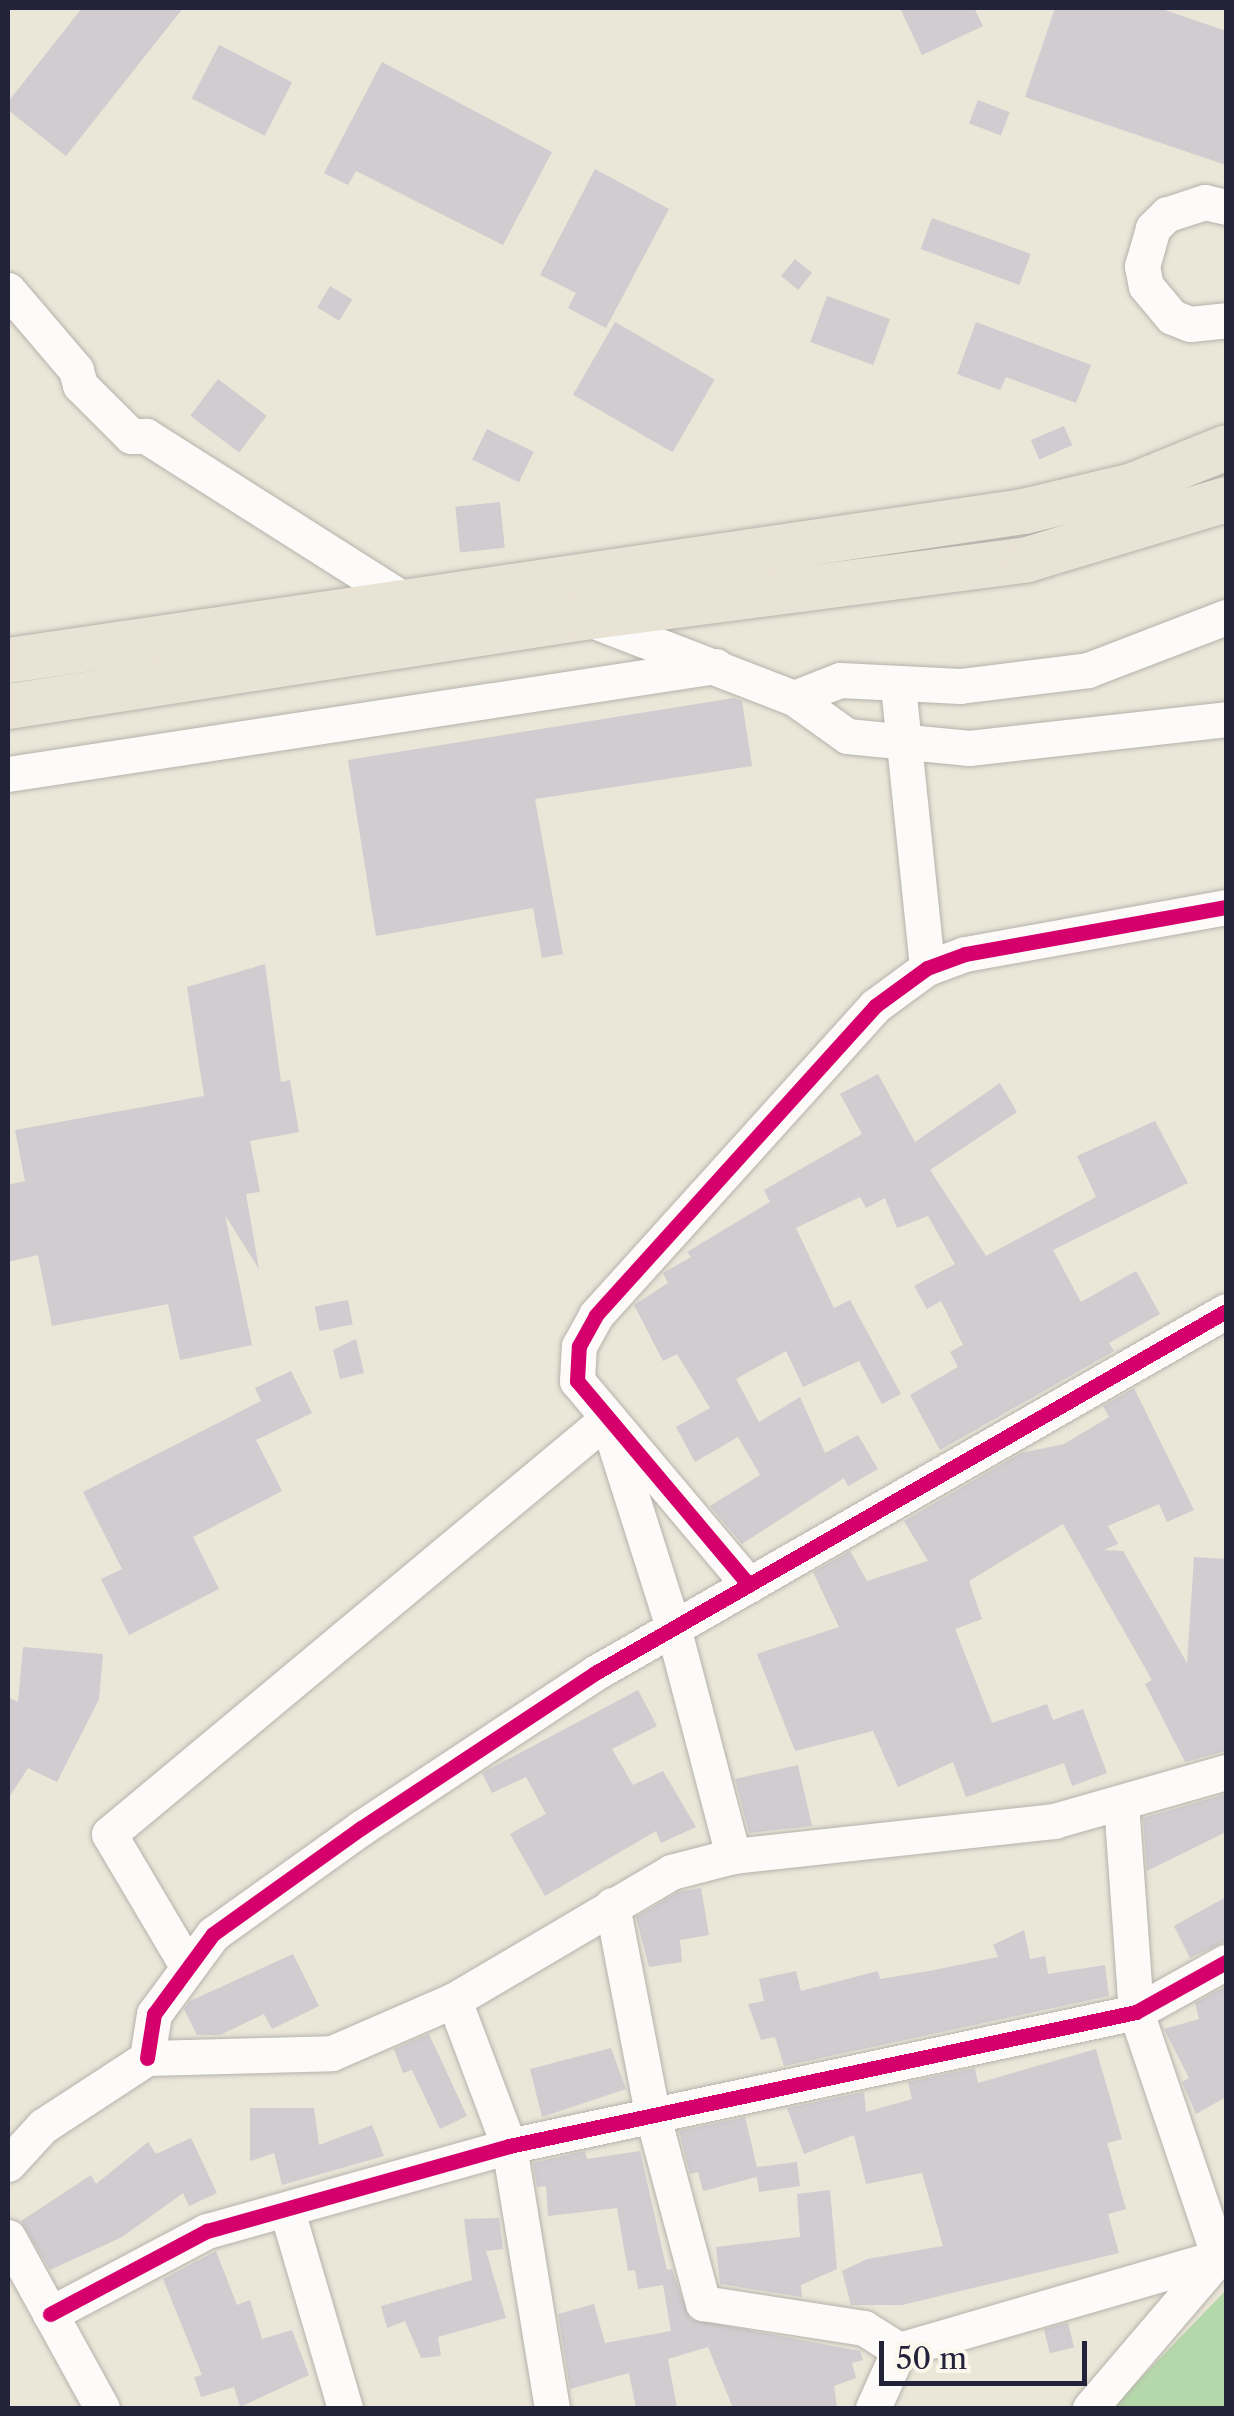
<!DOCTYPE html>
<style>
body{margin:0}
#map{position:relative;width:1234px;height:2416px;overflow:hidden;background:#eae6d8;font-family:"Libre Caslon Text",serif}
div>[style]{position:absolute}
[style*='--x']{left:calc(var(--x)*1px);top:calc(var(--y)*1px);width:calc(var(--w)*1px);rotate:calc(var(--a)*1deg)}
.green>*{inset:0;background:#b5d8aa}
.building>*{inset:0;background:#d0ccd0;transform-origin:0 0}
.roads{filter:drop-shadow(0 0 2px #b5b2ab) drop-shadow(0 0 2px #b5b2ab)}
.minor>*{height:35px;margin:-17.5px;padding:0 17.5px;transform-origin:17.5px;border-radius:17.5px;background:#fcfbf9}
.major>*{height:45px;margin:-22.5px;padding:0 22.5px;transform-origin:22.5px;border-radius:22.5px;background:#e9e3d5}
.cycleway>*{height:15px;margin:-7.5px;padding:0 7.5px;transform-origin:7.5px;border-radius:7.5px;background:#d6006c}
span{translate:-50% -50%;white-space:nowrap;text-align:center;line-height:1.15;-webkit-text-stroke:8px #fbf7ec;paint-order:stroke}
.frame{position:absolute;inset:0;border:10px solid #22223b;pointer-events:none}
.scale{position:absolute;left:879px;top:2341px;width:208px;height:45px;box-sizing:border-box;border:5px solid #22223b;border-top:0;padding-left:12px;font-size:30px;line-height:35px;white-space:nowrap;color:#22223b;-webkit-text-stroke:8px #fbf7ec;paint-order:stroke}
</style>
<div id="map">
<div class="green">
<div style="clip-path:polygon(1226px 2290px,1226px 2408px,1112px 2408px)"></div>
</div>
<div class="building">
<div style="clip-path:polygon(82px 8px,183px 8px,66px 156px,8px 110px,8px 102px)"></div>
<div style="clip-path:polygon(900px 8px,974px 8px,983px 26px,922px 55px)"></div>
<div style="clip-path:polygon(1055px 8px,1159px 8px,1226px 31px,1226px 165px,1025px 97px)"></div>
<div style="left:219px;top:45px;width:82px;height:60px;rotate:27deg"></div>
<div style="clip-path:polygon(382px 62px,552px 152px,503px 245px,356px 171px,348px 185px,324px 173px)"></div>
<div style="left:978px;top:100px;width:34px;height:25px;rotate:21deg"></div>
<div style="clip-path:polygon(595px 169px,669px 209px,606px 328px,568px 308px,576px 293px,540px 275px)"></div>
<div style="left:932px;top:218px;width:105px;height:33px;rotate:20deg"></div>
<div style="left:795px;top:259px;width:22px;height:22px;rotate:39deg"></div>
<div style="left:330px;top:286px;width:26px;height:25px;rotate:31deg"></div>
<div style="left:827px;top:296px;width:67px;height:49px;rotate:20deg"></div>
<div style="left:615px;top:322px;width:115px;height:84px;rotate:30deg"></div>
<div style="clip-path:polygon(976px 322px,1091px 365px,1076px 403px,1006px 377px,1000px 390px,957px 374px)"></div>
<div style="left:218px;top:379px;width:61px;height:46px;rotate:37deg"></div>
<div style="left:1064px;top:426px;width:21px;height:36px;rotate:67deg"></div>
<div style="left:487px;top:429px;width:52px;height:34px;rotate:26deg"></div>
<div style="left:500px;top:502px;width:46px;height:45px;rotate:84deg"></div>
<div style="clip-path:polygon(734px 698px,742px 701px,752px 766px,535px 799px,563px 954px,542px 958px,533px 908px,376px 936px,348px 760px)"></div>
<div style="clip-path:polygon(265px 964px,281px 1082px,290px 1080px,299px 1132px,250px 1141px,260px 1192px,246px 1194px,259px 1269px,225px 1215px,252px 1345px,180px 1360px,168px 1304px,52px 1326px,38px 1255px,8px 1262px,8px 1185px,25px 1181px,15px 1130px,204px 1096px,187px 987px)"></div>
<div style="clip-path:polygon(878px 1074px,915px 1142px,1000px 1083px,1017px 1112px,930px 1170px,986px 1256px,1096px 1197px,1077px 1156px,1155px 1121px,1188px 1183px,1053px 1250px,1081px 1302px,1136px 1271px,1160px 1314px,1109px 1343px,1114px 1351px,940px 1450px,910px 1395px,958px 1367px,950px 1352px,963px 1345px,941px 1301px,927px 1309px,914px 1286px,955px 1264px,928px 1216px,897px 1228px,885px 1198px,866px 1208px,860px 1197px,796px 1228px,834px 1308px,850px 1300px,901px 1394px,882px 1404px,859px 1361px,803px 1387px,786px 1351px,736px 1379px,759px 1422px,800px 1397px,825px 1453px,858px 1435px,878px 1469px,848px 1486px,844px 1478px,742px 1544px,710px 1506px,760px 1475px,738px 1437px,695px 1462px,676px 1427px,710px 1408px,677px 1354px,663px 1361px,634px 1305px,668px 1283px,663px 1273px,691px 1257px,687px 1252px,770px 1202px,764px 1190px,862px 1134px,840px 1094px)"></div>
<div style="left:348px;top:1300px;width:25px;height:34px;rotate:79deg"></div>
<div style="clip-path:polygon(356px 1339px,364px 1373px,340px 1379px,333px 1350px)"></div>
<div style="clip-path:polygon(291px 1371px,312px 1413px,256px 1440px,282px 1491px,193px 1537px,219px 1589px,129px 1635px,101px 1579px,122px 1569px,83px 1492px,261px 1401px,255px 1388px)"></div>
<div style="clip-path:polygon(1134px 1388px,1194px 1510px,1167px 1522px,1159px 1504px,1108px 1526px,1118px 1544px,1104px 1550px,1123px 1551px,1187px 1663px,1194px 1557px,1224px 1559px,1226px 1751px,1185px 1762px,1145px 1684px,1152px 1680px,1063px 1524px,969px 1581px,982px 1619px,955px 1629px,992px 1723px,1047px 1704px,1053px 1720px,1083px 1709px,1107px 1773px,1072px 1786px,1064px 1763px,966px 1797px,953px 1762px,898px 1787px,873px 1731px,795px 1751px,757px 1654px,839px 1627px,813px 1572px,850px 1551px,867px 1581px,928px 1561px,904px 1521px,1021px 1453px,1064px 1444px,1109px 1417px,1103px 1406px)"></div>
<div style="clip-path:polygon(23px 1647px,103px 1654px,99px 1699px,57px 1782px,28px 1768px,8px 1799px,8px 1697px,18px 1702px)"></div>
<div style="clip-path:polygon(638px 1690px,657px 1726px,612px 1749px,633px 1785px,663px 1771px,696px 1827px,661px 1843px,656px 1831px,545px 1896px,510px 1834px,546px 1814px,526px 1777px,492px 1793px,482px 1773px)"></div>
<div style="clip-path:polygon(798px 1765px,812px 1826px,749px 1833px,735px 1779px)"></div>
<div style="clip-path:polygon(1226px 1794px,1226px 1832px,1147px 1871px,1143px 1818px)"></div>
<div style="clip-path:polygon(701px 1888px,709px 1935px,680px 1940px,682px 1962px,649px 1967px,636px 1917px,678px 1892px)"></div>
<div style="clip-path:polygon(1226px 1897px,1226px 1941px,1190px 1958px,1174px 1926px)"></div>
<div style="clip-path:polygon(1024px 1930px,1030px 1959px,1045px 1956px,1048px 1974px,1105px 1965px,1109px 1996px,784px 2066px,775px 2037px,761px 2040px,748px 2004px,764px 2001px,759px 1979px,796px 1971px,801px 1991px,878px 1971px,880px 1979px,929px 1971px,998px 1957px,993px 1945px)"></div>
<div style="clip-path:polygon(293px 1954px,319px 2006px,272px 2029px,264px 2014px,220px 2035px,197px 2035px,184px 2009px,190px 2001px)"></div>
<div style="clip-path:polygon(1226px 1986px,1226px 2097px,1196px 2114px,1182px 2082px,1189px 2078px,1164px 2029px,1199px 2019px,1195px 2003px)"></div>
<div style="clip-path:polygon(429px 2034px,467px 2116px,440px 2129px,412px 2070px,403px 2073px,394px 2049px)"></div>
<div style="clip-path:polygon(611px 2048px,626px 2089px,542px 2117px,530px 2069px)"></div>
<div style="clip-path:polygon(1096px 2049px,1122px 2139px,1107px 2143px,1126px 2209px,1108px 2214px,1119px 2253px,902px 2305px,851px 2305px,842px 2271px,867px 2259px,943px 2246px,922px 2173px,866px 2184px,854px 2135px,804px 2154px,787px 2108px,864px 2092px,866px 2112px,912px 2099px,908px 2082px,975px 2068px,978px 2083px)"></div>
<div style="clip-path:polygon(250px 2108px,314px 2108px,319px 2145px,372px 2125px,384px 2156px,282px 2185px,274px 2153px,250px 2161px)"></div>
<div style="clip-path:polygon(745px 2117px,757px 2167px,797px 2162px,800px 2186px,759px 2192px,757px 2177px,703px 2191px,698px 2172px,690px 2174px,679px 2131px)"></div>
<div style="clip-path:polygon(191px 2138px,217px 2193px,189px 2206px,183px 2193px,122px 2237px,50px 2270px,21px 2221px,91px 2175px,96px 2184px,148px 2142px,156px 2154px)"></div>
<div style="clip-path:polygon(585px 2151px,587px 2159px,640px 2151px,667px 2270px,672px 2269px,690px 2319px,860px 2351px,863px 2360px,852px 2363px,856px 2378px,834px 2386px,837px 2408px,733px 2408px,708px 2347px,668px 2359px,677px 2408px,636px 2408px,629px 2373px,570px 2389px,558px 2314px,594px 2304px,605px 2343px,671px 2331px,663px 2285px,638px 2289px,635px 2270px,628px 2271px,617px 2208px,548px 2216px,546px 2186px,537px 2187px,533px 2163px)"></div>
<div style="clip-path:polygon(830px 2190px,837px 2269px,801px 2285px,802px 2297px,720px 2284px,716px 2247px,800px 2237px,797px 2194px)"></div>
<div style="clip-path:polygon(499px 2218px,503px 2249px,486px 2251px,506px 2318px,438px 2337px,441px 2356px,421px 2358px,405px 2321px,387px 2328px,381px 2306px,472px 2280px,464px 2219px)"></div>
<div style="clip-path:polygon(216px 2251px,237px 2305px,250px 2300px,262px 2339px,292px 2330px,309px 2375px,240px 2407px,234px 2387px,201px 2397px,194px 2377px,202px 2375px,163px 2279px)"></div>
<div style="left:1068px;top:2323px;width:25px;height:25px;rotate:76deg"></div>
</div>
<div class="roads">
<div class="minor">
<div style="--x:1226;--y:207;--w:22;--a:-167"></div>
<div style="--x:1205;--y:202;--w:40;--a:162"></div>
<div style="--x:1167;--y:214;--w:20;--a:135"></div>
<div style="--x:1153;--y:228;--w:40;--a:106"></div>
<div style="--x:1142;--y:266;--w:20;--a:79"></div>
<div style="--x:1146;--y:286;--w:40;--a:50"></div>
<div style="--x:1172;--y:317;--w:19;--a:21"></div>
<div style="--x:1190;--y:324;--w:36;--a:-6"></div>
<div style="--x:8;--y:290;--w:105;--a:49.6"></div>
<div style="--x:76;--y:370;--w:16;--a:75"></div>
<div style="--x:80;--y:385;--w:72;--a:45"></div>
<div style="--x:131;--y:436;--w:15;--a:0"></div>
<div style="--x:146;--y:436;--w:312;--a:32.4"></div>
<div style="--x:584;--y:617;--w:225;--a:21.1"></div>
<div style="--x:794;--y:698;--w:65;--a:35.6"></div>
<div style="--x:847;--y:736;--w:123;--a:5.6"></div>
<div style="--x:969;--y:748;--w:259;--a:-6.4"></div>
<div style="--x:898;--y:686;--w:283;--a:84.1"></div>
<div style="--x:794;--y:698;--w:49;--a:-21.4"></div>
<div style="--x:840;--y:680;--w:120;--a:2.9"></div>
<div style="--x:960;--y:686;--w:129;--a:-7.1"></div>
<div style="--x:1088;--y:670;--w:148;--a:-21"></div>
<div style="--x:8;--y:774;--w:716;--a:-8.67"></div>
<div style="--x:749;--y:1585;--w:267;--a:-130.1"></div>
<div style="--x:577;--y:1381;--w:35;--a:-87"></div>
<div style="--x:579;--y:1346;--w:35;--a:-61"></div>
<div style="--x:596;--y:1315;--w:416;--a:-47.9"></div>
<div style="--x:875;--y:1006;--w:64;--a:-36.2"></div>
<div style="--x:927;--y:968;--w:40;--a:-20.2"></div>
<div style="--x:965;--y:954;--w:265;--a:-10.2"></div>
<div style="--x:1121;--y:1803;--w:210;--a:85.9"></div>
<div style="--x:1136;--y:2012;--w:259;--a:71.3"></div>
<div style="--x:612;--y:1905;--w:212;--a:79.1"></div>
<div style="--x:652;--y:2113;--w:197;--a:75"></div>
<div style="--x:703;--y:2303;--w:163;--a:8.8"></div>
<div style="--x:864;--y:2328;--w:41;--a:32.2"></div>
<div style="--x:186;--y:1964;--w:151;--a:-120.6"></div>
<div style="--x:109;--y:1834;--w:648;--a:-39.81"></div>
<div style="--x:607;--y:1419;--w:218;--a:72.4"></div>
<div style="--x:673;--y:1627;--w:237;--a:75.3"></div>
<div style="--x:454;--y:2000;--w:156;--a:69.4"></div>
<div style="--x:509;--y:2146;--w:266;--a:80.7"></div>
<div style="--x:147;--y:2058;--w:45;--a:-81"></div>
<div style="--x:154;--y:2014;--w:99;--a:-53.6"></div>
<div style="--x:213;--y:1934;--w:182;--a:-35.6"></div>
<div style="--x:361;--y:1828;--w:281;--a:-33.5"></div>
<div style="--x:595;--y:1673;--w:727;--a:-29.84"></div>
<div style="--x:8;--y:2164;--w:52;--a:-47.4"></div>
<div style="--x:43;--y:2126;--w:124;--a:-33.2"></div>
<div style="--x:147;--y:2058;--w:185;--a:-1.5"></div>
<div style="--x:332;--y:2053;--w:133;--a:-23.5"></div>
<div style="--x:454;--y:2000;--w:252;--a:-30.5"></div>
<div style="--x:671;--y:1872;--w:64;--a:-14.5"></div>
<div style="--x:733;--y:1856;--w:323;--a:-6.2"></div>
<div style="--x:1054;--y:1821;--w:179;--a:-15.9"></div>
<div style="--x:287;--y:2211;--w:205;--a:73.6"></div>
<div style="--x:8;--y:2237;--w:195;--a:61.2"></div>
<div style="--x:50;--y:2314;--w:178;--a:-27.9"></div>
<div style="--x:207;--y:2231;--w:314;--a:-15.7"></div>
<div style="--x:509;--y:2146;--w:641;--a:-12.06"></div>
<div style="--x:1136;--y:2012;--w:103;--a:-29.1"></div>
<div style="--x:873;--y:2408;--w:64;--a:-65.9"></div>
<div style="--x:899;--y:2350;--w:333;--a:-16.2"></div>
<div style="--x:1090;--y:2408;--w:199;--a:-49.5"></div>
</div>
<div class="major">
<div style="--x:8;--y:660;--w:1026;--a:-8.35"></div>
<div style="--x:1023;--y:511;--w:112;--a:-13.4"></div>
<div style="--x:1132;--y:485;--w:101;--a:-22"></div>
<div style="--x:8;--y:706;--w:582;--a:-8.8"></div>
<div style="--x:583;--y:617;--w:448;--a:-7.4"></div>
<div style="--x:1027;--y:559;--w:208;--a:-16.8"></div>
</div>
</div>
<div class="cycleway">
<div style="--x:749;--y:1585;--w:267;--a:-130.1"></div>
<div style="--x:577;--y:1381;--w:35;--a:-87"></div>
<div style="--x:579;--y:1346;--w:35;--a:-61"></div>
<div style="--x:596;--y:1315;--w:416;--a:-47.9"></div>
<div style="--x:875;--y:1006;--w:64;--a:-36.2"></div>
<div style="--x:927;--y:968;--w:40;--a:-20.2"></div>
<div style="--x:965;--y:954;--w:265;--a:-10.2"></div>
<div style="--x:147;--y:2058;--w:45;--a:-81"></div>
<div style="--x:154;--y:2014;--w:99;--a:-53.6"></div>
<div style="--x:213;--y:1934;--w:182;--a:-35.6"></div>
<div style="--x:361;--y:1828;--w:281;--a:-33.5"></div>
<div style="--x:595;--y:1673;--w:727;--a:-29.84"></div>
<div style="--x:50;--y:2314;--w:178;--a:-27.9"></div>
<div style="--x:207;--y:2231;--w:314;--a:-15.7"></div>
<div style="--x:509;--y:2146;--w:641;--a:-12.06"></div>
<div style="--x:1136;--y:2012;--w:103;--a:-29.1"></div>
</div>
<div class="frame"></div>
<div class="scale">50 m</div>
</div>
